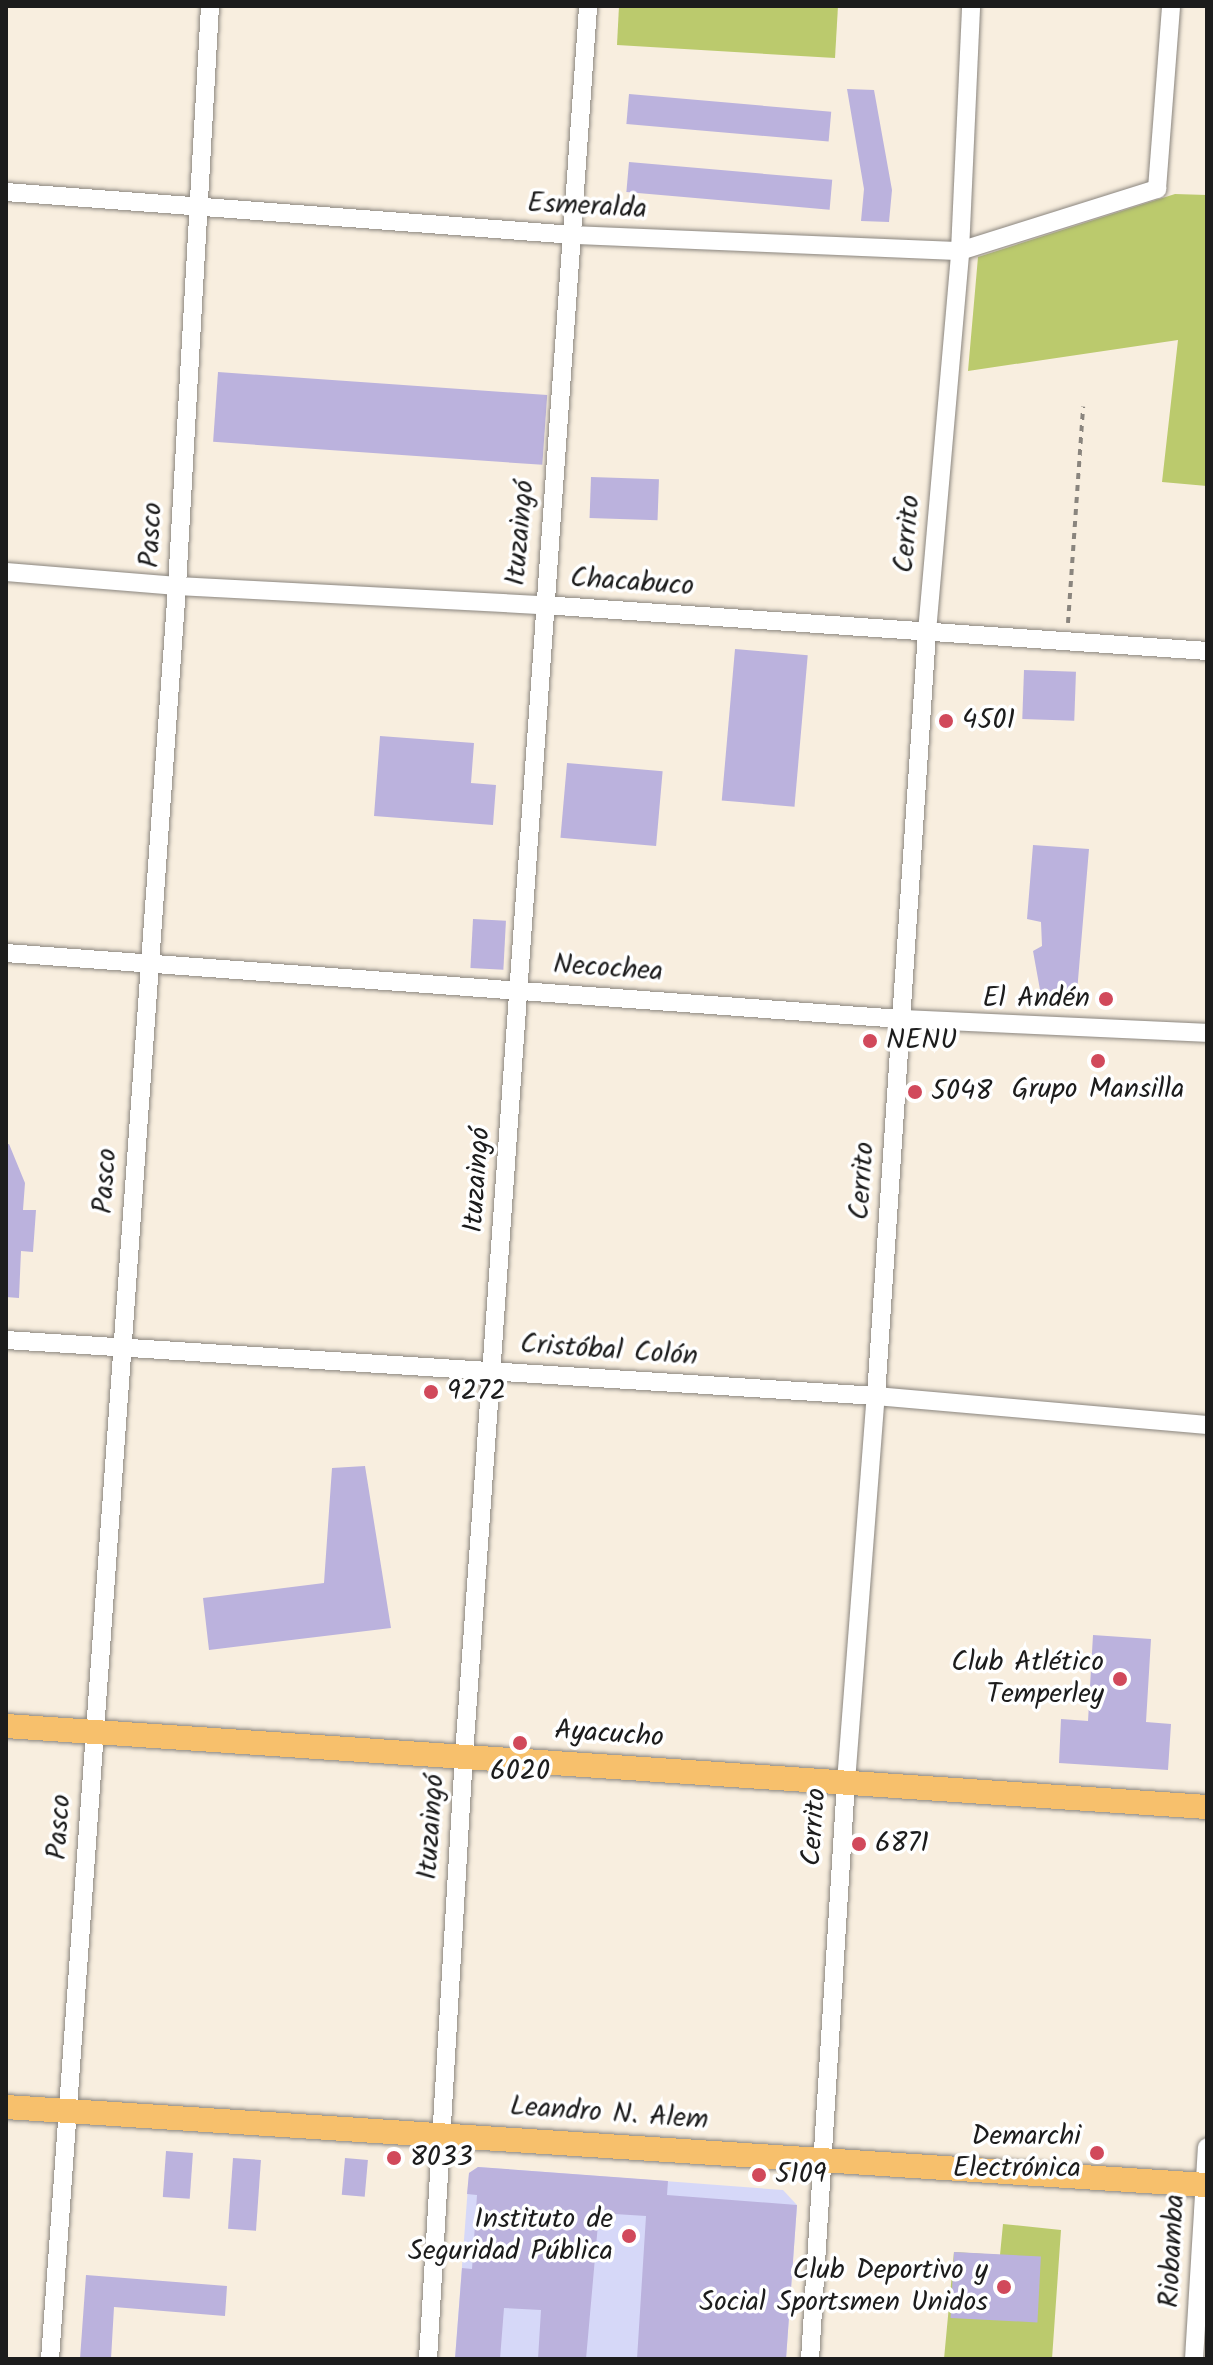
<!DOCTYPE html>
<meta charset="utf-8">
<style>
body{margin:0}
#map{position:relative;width:1213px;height:2365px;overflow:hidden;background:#f8eedf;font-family:Kalam,sans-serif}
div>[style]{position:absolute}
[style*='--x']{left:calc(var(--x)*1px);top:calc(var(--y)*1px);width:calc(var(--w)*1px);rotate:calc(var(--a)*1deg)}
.built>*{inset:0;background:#d6d8f8}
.green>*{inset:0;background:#bbca6d}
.building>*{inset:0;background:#bbb2dd;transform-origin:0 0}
.path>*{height:4px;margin-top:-2px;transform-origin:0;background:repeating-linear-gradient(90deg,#8a857e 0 6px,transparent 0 12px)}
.roads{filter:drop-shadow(0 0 2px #8a857e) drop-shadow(0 0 2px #8a857e)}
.minor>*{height:18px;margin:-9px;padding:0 9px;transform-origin:9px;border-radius:9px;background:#fff}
.major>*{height:24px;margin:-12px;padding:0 12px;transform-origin:12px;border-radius:12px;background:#f7c06c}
.dots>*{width:22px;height:22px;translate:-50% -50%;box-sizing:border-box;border:4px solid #fff;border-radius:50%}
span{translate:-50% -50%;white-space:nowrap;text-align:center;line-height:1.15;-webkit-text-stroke:7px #fff;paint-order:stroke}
.street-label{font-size:28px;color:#1c1c1c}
.poi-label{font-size:28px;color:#1c1c1c}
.left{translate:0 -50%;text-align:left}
.right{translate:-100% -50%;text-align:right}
.frame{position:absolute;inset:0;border:8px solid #1c1c1c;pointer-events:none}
</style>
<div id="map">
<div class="built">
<div style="clip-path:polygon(478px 2167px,783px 2190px,797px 2205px,786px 2359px,455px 2359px,469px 2173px)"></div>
</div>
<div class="green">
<div style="clip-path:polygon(619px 6px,838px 6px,835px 58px,617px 45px)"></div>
<div style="clip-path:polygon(1175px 194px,1207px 195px,1207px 486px,1162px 482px,1178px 340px,968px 371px,978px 257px)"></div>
<div style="clip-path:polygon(1003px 2224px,1061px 2230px,1052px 2359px,944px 2359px,954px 2252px,1000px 2255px)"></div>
</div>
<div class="building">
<div style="clip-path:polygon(847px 89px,874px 90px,892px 190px,889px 222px,861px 221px,864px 189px)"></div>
<div style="left:629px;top:94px;width:203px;height:30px;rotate:5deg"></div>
<div style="left:629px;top:162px;width:204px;height:30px;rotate:5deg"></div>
<div style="left:218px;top:372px;width:330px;height:70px;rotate:4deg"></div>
<div style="left:591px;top:477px;width:68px;height:41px;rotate:2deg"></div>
<div style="left:735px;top:649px;width:73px;height:152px;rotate:5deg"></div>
<div style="left:1024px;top:670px;width:52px;height:49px;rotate:2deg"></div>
<div style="clip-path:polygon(380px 736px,474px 743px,471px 783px,496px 785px,493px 825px,374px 816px)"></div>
<div style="left:567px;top:763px;width:96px;height:75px;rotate:5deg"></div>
<div style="clip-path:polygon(1033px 845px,1089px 849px,1076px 1004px,1042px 1001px,1033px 951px,1042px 946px,1041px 922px,1027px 919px)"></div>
<div style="left:473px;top:919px;width:33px;height:49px;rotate:3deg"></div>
<div style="clip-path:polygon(9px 1144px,25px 1183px,23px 1210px,36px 1210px,33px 1252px,21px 1251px,19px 1298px,6px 1297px,6px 1145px)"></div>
<div style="clip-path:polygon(365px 1466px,391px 1628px,209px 1650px,203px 1598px,324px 1583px,332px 1468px)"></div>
<div style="clip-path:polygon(1093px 1635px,1151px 1639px,1146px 1722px,1171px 1724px,1168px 1770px,1059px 1763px,1061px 1719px,1088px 1721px)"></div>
<div style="left:166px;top:2151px;width:27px;height:46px;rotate:4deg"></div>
<div style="left:233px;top:2158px;width:28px;height:71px;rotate:4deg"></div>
<div style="left:345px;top:2158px;width:23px;height:37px;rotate:5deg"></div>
<div style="clip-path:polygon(478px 2167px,668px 2181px,667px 2195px,797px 2205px,786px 2359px,637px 2359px,646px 2216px,599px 2213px,586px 2359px,538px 2359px,541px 2310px,504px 2308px,500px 2359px,455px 2359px,462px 2268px,472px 2269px,477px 2195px,467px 2194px,469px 2173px)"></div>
<div style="left:954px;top:2252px;width:87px;height:66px;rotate:3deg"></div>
<div style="clip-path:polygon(86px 2275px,227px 2286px,225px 2316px,114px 2307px,111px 2359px,80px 2359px)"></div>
</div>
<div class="path">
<div style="--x:1068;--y:623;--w:217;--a:-86"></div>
</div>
<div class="roads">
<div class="minor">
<div style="--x:6;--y:192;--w:570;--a:4.33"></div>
<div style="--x:574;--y:235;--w:386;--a:2.4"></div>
<div style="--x:960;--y:251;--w:207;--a:-17.5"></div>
<div style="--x:1157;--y:189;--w:184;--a:-85.6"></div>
<div style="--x:6;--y:572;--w:172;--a:4.7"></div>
<div style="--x:177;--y:586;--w:366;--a:3"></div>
<div style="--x:543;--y:605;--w:666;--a:3.96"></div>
<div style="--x:6;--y:953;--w:897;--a:4.22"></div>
<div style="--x:901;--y:1019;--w:306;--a:2.6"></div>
<div style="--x:6;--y:1340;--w:872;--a:3.68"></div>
<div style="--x:876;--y:1396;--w:332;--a:5"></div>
<div style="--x:50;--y:2359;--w:1778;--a:-85.9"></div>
<div style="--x:177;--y:586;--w:581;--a:-86.74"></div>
<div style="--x:428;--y:2359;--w:605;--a:-86.59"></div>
<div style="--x:464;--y:1755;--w:1753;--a:-85.94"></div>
<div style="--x:810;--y:2359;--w:578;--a:-86.43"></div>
<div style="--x:846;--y:1782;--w:387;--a:-85.6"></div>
<div style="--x:876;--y:1396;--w:766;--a:-86.18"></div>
<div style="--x:927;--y:632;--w:382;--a:-85"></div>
<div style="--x:960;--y:251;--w:245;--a:-87.4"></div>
<div style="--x:1194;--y:2359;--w:212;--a:-86.5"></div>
</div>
<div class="major">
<div style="--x:6;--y:1726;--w:1204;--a:3.86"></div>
<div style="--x:6;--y:2107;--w:1204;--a:3.72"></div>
</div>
</div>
<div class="dots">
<div style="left:946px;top:721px;background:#d1495b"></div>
<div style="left:1106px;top:999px;background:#d1495b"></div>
<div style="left:870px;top:1041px;background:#d1495b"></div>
<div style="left:1098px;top:1061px;background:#d1495b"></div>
<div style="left:915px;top:1092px;background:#d1495b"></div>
<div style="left:431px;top:1392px;background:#d1495b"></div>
<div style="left:1120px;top:1679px;background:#d1495b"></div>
<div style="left:520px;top:1743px;background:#d1495b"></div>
<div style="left:859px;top:1844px;background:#d1495b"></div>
<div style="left:1097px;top:2153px;background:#d1495b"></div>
<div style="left:394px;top:2158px;background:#d1495b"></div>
<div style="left:759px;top:2175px;background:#d1495b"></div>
<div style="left:629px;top:2236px;background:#d1495b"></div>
<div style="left:1004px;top:2287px;background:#d1495b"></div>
</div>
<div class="street-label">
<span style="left:587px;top:207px;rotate:3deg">Esmeralda</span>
<span style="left:521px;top:533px;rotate:-85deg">Ituzaingó</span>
<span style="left:908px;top:534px;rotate:-85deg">Cerrito</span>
<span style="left:152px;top:535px;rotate:-87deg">Pasco</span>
<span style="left:632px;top:583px;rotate:4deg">Chacabuco</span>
<span style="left:608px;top:969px;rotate:4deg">Necochea</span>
<span style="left:478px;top:1180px;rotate:-86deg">Ituzaingó</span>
<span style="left:106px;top:1181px;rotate:-86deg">Pasco</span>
<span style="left:863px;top:1181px;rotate:-86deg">Cerrito</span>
<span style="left:609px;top:1351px;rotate:4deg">Cristóbal Colón</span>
<span style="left:609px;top:1735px;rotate:4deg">Ayacucho</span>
<span style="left:60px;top:1827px;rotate:-86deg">Pasco</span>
<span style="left:432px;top:1827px;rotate:-86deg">Ituzaingó</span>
<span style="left:815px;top:1827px;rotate:-86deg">Cerrito</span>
<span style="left:609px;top:2114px;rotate:4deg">Leandro N. Alem</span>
<span style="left:1173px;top:2251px;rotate:-87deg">Riobamba</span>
</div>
<div class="poi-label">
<span class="left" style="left:962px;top:721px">4501</span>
<span class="right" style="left:1090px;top:999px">El Andén</span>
<span class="left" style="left:886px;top:1041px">NENU</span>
<span style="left:1098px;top:1090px">Grupo Mansilla</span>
<span class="left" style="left:931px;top:1092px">5048</span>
<span class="left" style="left:447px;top:1392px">9272</span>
<span class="right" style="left:1104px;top:1679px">Club Atlético<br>Temperley</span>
<span style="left:520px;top:1772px">6020</span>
<span class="left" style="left:875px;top:1844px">6871</span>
<span class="right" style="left:1081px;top:2153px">Demarchi<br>Electrónica</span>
<span class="left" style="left:410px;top:2158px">8033</span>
<span class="left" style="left:775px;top:2175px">5109</span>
<span class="right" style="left:613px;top:2236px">Instituto de<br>Seguridad Pública</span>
<span class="right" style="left:988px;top:2287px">Club Deportivo y<br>Social Sportsmen Unidos</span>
</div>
<div class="frame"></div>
</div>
